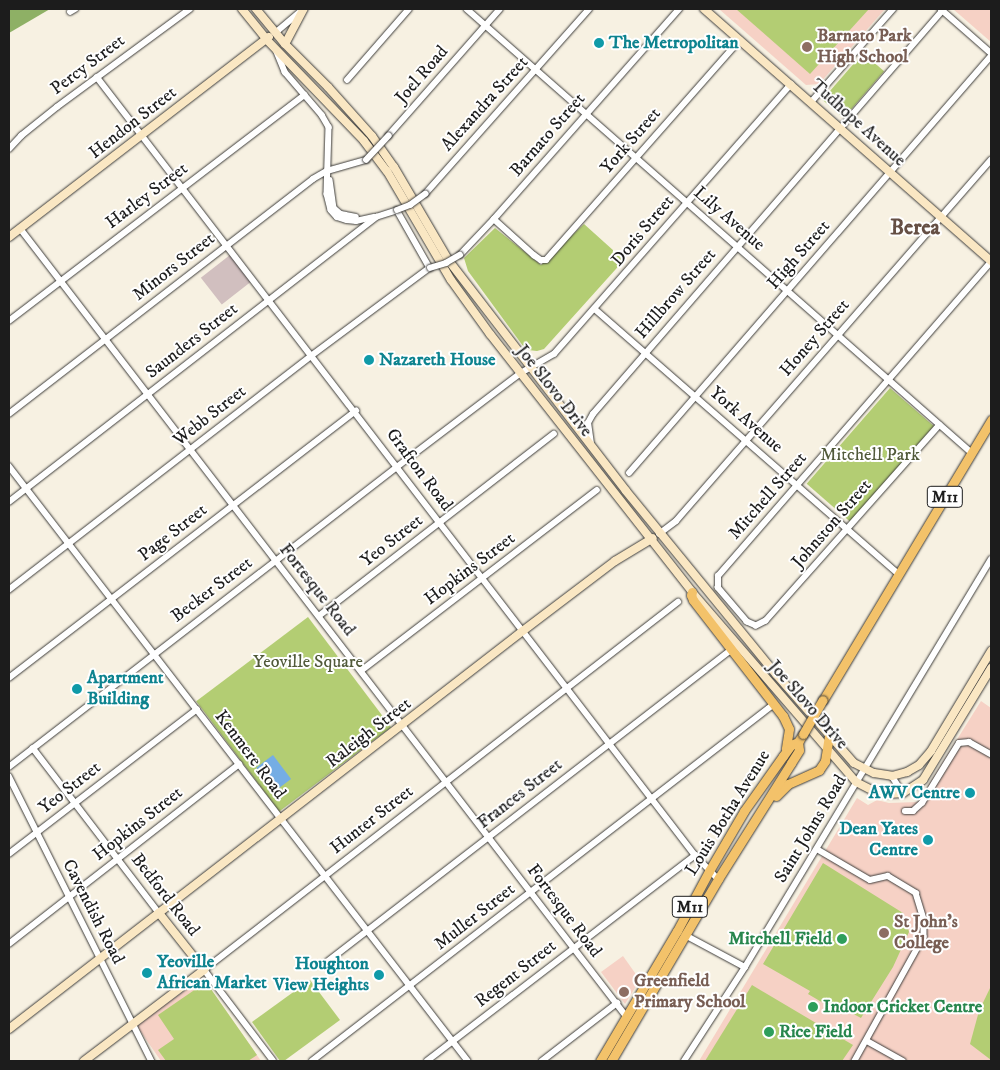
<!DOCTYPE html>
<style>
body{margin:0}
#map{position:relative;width:1000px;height:1070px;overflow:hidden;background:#f7f1e2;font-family:"IM FELL DW Pica",serif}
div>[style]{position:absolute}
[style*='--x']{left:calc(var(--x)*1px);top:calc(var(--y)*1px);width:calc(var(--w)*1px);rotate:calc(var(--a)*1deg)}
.built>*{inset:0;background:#f6d1c5}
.industrial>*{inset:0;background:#d1bfbf;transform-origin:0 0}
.green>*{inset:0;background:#b3cd73;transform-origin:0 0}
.forest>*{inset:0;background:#8eb065}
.water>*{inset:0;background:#75ade4;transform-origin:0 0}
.roads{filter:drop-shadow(0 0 1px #3d3c3a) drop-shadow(0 0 1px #3d3c3a)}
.street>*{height:5.5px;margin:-2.75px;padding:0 2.75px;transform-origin:2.75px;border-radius:2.75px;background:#fff}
.secondary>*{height:8px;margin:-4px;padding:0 4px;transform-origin:4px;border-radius:4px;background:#fae7c3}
.primary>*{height:9px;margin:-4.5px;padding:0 4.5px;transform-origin:4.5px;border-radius:4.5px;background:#f3c26a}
.bridges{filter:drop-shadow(0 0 1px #3d3c3a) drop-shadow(0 0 1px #3d3c3a)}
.street-bridge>*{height:5.5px;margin:-2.75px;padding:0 2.75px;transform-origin:2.75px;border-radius:2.75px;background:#fff}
.primary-bridge>*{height:9px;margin:-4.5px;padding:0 4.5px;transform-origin:4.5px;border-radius:4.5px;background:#f3c26a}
.dots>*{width:14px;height:14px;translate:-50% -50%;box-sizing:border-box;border:2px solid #fff;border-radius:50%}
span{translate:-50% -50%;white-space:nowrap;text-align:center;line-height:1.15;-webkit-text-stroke:4px #fff;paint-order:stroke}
.shield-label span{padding:1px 4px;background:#fff;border:1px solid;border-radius:4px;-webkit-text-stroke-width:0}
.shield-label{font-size:16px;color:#1c1c1c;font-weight:700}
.education-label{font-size:18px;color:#785e54;font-weight:700}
.left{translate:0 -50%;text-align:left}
.culture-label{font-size:18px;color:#0d838f;font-weight:700}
.right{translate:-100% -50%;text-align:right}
.street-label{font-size:18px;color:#1c1c1c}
.park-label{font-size:18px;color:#515a3a}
.leisure-label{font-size:18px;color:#27864d;font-weight:700}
.district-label{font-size:22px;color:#654f44;font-weight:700}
.frame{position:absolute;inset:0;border:10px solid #1c1c1c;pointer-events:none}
</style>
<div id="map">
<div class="built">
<div style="clip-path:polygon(719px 9px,885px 9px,819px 84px,806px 85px)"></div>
<div style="clip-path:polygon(953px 9px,991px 9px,991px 42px)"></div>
<div style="clip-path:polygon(981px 701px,991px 708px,991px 1061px,699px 1061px,857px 798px,868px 805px,877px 800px,889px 803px,918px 802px)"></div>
<div style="clip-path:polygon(623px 956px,640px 980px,625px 1004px,601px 972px)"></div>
<div style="clip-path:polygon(203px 978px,261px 1061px,161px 1061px,136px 1025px)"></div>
</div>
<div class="industrial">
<div style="left:230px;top:255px;width:34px;height:37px;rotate:52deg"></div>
</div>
<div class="green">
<div style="clip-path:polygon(736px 9px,869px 9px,810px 74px)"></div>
<div style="left:863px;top:53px;width:28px;height:62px;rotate:41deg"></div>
<div style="clip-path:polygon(584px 224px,624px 260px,544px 349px,537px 351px,528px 350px,523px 346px,468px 271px,464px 258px,495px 228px,541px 265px)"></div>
<div style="left:890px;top:388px;width:58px;height:127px;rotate:41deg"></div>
<div style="left:308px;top:617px;width:138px;height:140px;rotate:53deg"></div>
<div style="clip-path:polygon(823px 863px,903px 913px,909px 932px,893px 967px,861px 1018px,838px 1006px,835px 1010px,808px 994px,810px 991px,763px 964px)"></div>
<div style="clip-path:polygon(310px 980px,340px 1020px,284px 1061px,280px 1061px,252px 1022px)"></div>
<div style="clip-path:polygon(206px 982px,257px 1055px,248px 1061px,166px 1061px,158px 1050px,174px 1039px,158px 1015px)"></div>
<div style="clip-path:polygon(752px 985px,853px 1045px,842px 1061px,705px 1061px)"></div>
<div style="clip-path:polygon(991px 986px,991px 1060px,970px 1044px,979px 1011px)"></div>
</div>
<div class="forest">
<div style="clip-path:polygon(9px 9px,50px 9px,9px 33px)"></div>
</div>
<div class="water">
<div style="left:273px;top:755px;width:30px;height:21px;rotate:53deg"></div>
</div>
<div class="roads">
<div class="street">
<div style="--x:467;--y:9;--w:672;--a:41.32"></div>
<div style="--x:941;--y:9;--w:67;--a:41.3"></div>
<div style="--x:70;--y:12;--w:6;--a:-31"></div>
<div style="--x:275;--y:33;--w:35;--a:-40"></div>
<div style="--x:277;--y:52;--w:22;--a:68"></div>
<div style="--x:285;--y:72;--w:57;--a:49.3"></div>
<div style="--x:322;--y:115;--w:14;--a:60"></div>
<div style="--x:329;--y:127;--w:67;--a:91.7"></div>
<div style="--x:327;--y:194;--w:16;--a:76"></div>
<div style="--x:331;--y:210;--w:9;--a:49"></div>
<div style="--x:337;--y:217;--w:10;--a:17"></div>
<div style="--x:347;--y:220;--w:9;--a:6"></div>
<div style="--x:356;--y:221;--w:18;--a:-13"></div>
<div style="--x:97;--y:77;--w:981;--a:52.45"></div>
<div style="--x:695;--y:855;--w:33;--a:46"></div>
<div style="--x:347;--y:80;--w:94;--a:-48.9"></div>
<div style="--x:812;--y:101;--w:123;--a:-48.6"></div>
<div style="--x:388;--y:136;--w:169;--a:-48.6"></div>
<div style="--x:9;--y:149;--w:18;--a:-47"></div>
<div style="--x:21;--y:136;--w:46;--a:-38.9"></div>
<div style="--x:57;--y:107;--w:165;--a:-36.4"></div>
<div style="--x:330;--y:180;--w:28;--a:82"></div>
<div style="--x:334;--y:208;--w:9;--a:41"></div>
<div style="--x:341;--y:214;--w:15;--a:11"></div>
<div style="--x:425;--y:194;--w:247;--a:-48.4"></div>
<div style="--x:494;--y:219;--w:54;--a:42"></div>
<div style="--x:534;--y:255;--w:9;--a:36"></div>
<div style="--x:541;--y:260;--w:5;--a:0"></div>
<div style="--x:546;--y:260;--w:293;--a:-48.6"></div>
<div style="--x:20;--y:228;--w:995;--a:52.43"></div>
<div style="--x:460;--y:255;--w:50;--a:-46.6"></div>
<div style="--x:494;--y:219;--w:280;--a:-48.6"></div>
<div style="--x:595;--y:309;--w:403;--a:41.1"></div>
<div style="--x:9;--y:321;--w:372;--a:-37.4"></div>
<div style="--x:9;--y:414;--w:384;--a:-37.7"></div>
<div style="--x:313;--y:179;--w:16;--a:-30"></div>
<div style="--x:327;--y:171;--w:41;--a:-15.8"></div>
<div style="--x:940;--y:425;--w:262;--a:131.6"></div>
<div style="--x:766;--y:621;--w:11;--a:153"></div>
<div style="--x:756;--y:626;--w:10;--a:-156"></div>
<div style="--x:747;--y:622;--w:45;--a:-130.5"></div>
<div style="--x:718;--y:588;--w:12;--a:-90"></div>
<div style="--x:718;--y:576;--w:416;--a:-49"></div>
<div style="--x:591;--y:444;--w:21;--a:-98"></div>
<div style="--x:588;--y:423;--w:10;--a:-61"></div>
<div style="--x:593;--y:414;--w:535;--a:-49.1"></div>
<div style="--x:9;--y:466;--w:751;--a:52.35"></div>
<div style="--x:629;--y:473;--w:552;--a:-49.04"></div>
<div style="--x:9;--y:502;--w:465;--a:-37.8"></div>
<div style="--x:376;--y:217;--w:22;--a:-18"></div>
<div style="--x:397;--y:210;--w:67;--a:60.4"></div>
<div style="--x:430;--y:268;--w:147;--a:143.3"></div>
<div style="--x:312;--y:356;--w:383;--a:142.3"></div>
<div style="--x:659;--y:534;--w:21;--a:-37"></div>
<div style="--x:676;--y:521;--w:479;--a:-48.9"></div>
<div style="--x:319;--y:616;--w:297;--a:-37.8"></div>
<div style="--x:361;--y:671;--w:297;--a:-37.5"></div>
<div style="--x:9;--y:678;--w:438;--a:-37.6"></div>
<div style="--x:33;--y:748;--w:208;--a:52.6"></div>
<div style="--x:9;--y:767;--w:490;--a:-37.7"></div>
<div style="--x:397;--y:467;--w:156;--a:-37.2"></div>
<div style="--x:521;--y:373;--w:38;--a:-30"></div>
<div style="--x:554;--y:354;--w:359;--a:-48.7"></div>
<div style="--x:9;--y:776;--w:319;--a:63.4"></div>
<div style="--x:892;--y:776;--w:20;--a:57"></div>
<div style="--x:905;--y:811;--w:8;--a:0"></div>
<div style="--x:913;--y:811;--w:12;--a:-42"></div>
<div style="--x:922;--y:803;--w:70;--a:-58.3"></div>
<div style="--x:959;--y:743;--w:10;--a:-6"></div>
<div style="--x:969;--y:742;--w:25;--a:29"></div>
<div style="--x:817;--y:849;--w:61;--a:30.3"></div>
<div style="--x:870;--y:880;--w:18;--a:-13"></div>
<div style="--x:888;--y:876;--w:33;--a:31"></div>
<div style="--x:916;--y:893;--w:28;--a:73"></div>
<div style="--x:924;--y:920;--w:17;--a:90"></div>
<div style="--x:924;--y:937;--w:142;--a:119.1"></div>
<div style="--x:9;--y:854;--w:237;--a:-37.6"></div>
<div style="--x:685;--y:935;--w:68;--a:28.1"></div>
<div style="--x:9;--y:944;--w:292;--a:-38"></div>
<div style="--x:327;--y:962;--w:510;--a:-37.68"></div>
<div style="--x:867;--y:1041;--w:41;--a:29.1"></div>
<div style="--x:273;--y:1061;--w:114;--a:-127.2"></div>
<div style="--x:204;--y:970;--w:600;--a:-37.82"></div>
<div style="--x:312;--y:1061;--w:584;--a:-37.69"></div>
<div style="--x:427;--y:1061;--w:338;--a:-37.5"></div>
<div style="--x:542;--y:1061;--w:95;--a:-37.7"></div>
<div style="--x:684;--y:1061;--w:112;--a:-57"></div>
<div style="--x:745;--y:967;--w:476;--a:-58.9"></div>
</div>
<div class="secondary">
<div style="--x:242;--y:9;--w:38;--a:51"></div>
<div style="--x:266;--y:39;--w:141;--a:46.1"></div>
<div style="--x:364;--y:141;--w:38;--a:53"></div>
<div style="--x:387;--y:171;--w:126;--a:59.6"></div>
<div style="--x:451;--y:280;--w:67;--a:54.2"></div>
<div style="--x:490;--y:334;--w:328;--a:51.9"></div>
<div style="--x:692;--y:592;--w:251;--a:49.2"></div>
<div style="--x:856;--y:782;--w:20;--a:27"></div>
<div style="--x:874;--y:791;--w:15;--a:11"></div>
<div style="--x:889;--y:794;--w:14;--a:-4"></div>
<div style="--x:903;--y:793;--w:24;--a:-33"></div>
<div style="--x:923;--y:780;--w:131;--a:-58.7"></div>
<div style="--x:256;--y:9;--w:45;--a:50.4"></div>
<div style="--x:285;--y:44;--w:61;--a:45"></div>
<div style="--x:328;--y:87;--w:66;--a:48.1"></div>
<div style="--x:372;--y:136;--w:38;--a:55"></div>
<div style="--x:394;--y:167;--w:109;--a:59.7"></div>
<div style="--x:449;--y:261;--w:290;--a:52.4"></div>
<div style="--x:626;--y:491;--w:237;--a:50.7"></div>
<div style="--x:776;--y:674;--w:118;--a:48.8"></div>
<div style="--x:854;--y:763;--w:22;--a:27"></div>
<div style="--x:874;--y:773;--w:18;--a:9"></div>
<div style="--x:892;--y:776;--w:16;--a:-15"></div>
<div style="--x:907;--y:772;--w:14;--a:-30"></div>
<div style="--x:919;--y:765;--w:18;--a:-49"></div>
<div style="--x:931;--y:751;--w:117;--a:-59"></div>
<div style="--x:704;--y:9;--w:382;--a:41.3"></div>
<div style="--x:285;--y:44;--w:40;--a:-62"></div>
<div style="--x:9;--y:237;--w:328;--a:-37.6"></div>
<div style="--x:9;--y:1029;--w:651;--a:-37.77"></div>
<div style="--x:524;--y:630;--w:114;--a:-37.2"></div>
<div style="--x:615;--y:561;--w:44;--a:-31.2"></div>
<div style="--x:84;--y:1061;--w:151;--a:-37.2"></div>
<div style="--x:204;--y:970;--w:73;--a:-128.3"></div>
</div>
<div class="primary">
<div style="--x:692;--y:592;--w:3;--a:108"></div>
<div style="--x:691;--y:595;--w:5;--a:68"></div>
<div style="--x:693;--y:600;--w:147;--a:52.2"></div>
<div style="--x:783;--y:716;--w:14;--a:65"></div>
<div style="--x:789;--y:729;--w:20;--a:99"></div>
<div style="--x:823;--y:700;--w:327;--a:-59"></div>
<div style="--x:776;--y:796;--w:17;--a:-45"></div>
<div style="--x:788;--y:784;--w:34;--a:-24"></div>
<div style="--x:819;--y:770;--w:11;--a:-56"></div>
<div style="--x:825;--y:761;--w:24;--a:-81"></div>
<div style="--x:600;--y:1061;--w:151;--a:-59.4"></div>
<div style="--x:677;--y:931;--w:68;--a:-61.9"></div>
<div style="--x:709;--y:871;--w:69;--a:-59.7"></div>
<div style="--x:744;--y:811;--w:67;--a:-54.7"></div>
<div style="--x:783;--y:756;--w:14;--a:-54"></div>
<div style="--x:791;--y:745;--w:8;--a:-23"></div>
<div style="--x:798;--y:742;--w:9;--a:-58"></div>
<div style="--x:611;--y:1061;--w:211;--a:-59.5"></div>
<div style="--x:718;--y:879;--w:137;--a:-57.8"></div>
<div style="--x:791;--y:763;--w:15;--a:-58"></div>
<div style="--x:799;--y:750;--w:8;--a:-97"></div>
</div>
</div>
<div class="bridges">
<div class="street-bridge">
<div style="--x:366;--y:160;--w:33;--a:-47"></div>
<div style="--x:397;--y:210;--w:14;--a:-21"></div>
<div style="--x:410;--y:205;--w:19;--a:-36"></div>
<div style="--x:430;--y:268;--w:17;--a:-17"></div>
<div style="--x:446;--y:263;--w:16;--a:-30"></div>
</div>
<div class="primary-bridge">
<div style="--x:803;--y:734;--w:39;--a:-60"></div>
</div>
</div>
<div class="dots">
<div style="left:599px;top:43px;background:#0f9aa8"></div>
<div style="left:807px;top:47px;background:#8d6e63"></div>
<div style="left:369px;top:360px;background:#0f9aa8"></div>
<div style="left:77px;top:689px;background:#0f9aa8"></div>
<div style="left:970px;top:793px;background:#0f9aa8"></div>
<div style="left:928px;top:840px;background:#0f9aa8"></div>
<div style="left:884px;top:933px;background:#8d6e63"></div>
<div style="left:842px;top:939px;background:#2e9e5b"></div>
<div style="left:147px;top:973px;background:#0f9aa8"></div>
<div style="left:379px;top:975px;background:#0f9aa8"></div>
<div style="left:624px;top:992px;background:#8d6e63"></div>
<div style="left:813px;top:1007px;background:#2e9e5b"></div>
<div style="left:769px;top:1032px;background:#2e9e5b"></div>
</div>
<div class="shield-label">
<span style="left:945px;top:497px">M11</span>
<span style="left:690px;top:907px">M11</span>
</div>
<div class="education-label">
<span class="left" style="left:817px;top:47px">Barnato Park<br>High School</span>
<span class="left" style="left:894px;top:933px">St John's<br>College</span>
<span class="left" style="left:634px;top:992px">Greenfield<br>Primary School</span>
</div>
<div class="culture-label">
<span class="left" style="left:609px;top:43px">The Metropolitan</span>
<span class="left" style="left:379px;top:360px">Nazareth House</span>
<span class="left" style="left:87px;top:689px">Apartment<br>Building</span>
<span class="right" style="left:960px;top:793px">AWV Centre</span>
<span class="right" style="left:918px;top:840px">Dean Yates<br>Centre</span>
<span class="left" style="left:157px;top:973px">Yeoville<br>African Market</span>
<span class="right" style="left:369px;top:975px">Houghton<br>View Heights</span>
</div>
<div class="street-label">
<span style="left:88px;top:65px;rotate:-37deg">Percy Street</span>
<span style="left:422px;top:75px;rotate:-49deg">Joel Road</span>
<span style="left:485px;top:104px;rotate:-48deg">Alexandra Street</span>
<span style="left:133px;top:123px;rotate:-38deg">Hendon Street</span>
<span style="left:858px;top:123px;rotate:42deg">Tudhope Avenue</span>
<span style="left:548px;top:135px;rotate:-49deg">Barnato Street</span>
<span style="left:631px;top:141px;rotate:-49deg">York Street</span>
<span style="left:147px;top:196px;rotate:-37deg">Harley Street</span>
<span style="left:729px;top:219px;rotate:41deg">Lily Avenue</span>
<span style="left:643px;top:231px;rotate:-50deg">Doris Street</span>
<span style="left:799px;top:255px;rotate:-49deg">High Street</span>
<span style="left:174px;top:267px;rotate:-38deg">Minors Street</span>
<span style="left:676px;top:294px;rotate:-49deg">Hillbrow Street</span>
<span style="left:815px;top:338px;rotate:-49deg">Honey Street</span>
<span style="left:192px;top:341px;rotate:-38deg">Saunders Street</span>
<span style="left:554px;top:391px;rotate:52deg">Joe Slovo Drive</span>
<span style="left:210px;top:416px;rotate:-38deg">Webb Street</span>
<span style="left:746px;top:420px;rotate:41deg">York Avenue</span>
<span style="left:419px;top:470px;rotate:53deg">Grafton Road</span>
<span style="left:768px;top:496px;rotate:-49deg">Mitchell Street</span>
<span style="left:832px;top:524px;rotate:-49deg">Johnston Street</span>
<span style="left:173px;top:533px;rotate:-38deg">Page Street</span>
<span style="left:392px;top:541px;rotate:-38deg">Yeo Street</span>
<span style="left:470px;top:569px;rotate:-37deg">Hopkins Street</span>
<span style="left:212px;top:590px;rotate:-37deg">Becker Street</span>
<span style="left:317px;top:590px;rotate:52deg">Fortesque Road</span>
<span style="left:808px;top:705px;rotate:49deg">Joe Slovo Drive</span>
<span style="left:369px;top:733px;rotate:-38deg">Raleigh Street</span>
<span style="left:250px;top:755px;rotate:53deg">Kenmere Road</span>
<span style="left:70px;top:788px;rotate:-38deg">Yeo Street</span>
<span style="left:520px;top:794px;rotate:-38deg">Frances Street</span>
<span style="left:728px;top:813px;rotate:-58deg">Louis Botha Avenue</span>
<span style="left:372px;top:820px;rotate:-38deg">Hunter Street</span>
<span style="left:138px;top:824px;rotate:-38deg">Hopkins Street</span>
<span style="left:811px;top:829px;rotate:-59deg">Saint Johns Road</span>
<span style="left:165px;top:895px;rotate:52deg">Bedford Road</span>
<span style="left:564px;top:911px;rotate:53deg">Fortesque Road</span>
<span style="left:93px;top:912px;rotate:63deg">Cavendish Road</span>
<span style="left:475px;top:917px;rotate:-38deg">Muller Street</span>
<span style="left:516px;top:974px;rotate:-38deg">Regent Street</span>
</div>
<div class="park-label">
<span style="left:870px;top:455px">Mitchell Park</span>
<span style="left:308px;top:662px">Yeoville Square</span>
</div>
<div class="leisure-label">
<span class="right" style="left:832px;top:939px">Mitchell Field</span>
<span class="left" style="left:823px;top:1007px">Indoor Cricket Centre</span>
<span class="left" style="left:779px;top:1032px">Rice Field</span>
</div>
<div class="district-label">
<span style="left:915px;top:228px">Berea</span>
</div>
<div class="frame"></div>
</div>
